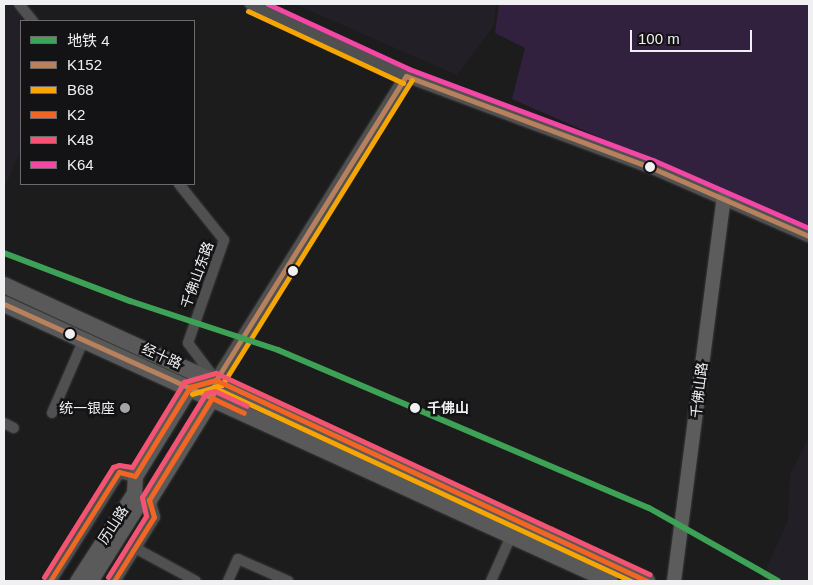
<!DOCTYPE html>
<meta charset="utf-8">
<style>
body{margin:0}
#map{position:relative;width:813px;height:585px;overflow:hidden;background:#1c1c1c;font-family:Helvetica,"Noto Sans SC",sans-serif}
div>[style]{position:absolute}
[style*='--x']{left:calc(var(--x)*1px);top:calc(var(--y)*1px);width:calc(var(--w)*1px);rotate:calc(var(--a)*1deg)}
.built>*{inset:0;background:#221f26}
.green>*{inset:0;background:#32203f}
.roads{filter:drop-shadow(0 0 1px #3a3a3a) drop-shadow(0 0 1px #3a3a3a)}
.minor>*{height:10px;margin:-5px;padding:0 5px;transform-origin:5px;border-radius:5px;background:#515051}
.tertiary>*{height:12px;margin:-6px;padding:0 6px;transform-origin:6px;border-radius:6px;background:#515051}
.secondary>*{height:14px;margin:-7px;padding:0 7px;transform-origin:7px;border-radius:7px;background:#5d5c5d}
.primary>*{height:15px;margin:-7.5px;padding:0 7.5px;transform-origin:7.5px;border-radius:7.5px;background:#5b5a5b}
.trunk>*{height:16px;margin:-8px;padding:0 8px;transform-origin:8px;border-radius:8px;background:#5a595a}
.bus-1>*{height:5px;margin:-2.5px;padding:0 2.5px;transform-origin:2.5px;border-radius:2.5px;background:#b6815c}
.bus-2>*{height:5px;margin:-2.5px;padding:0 2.5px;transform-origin:2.5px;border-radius:2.5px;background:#f7a600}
.bus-3>*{height:5px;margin:-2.5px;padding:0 2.5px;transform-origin:2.5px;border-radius:2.5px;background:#f26522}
.bus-4>*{height:5px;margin:-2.5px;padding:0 2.5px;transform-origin:2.5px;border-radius:2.5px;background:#f65372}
.bus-5>*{height:5px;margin:-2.5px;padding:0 2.5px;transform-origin:2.5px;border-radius:2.5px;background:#f346a5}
.metro-1>*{height:6px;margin:-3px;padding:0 3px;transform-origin:3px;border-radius:3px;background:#3da156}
.dots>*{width:14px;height:14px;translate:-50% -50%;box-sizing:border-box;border:2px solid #131214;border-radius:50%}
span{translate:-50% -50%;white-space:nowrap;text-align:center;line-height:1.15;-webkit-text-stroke:5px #131214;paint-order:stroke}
.street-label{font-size:14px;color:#f0eff1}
.poi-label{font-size:14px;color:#f0eff1}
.right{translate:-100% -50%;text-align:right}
.stop-label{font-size:14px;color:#f0eff1;font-weight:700}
.left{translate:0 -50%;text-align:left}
.frame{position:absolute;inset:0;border:5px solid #f0eff1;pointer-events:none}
.legend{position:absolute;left:20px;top:20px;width:175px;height:165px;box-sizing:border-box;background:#131214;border:1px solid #6b6a6c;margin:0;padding:6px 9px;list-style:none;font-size:15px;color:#f0eff1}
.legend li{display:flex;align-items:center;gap:10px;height:25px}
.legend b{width:25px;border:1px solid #6b6a6c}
.scale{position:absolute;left:630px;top:30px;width:122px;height:22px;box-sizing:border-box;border:2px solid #f0eff1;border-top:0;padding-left:6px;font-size:15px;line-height:18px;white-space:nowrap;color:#f0eff1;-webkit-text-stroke:4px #131214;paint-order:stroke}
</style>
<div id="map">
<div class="built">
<div style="clip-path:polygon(4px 4px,12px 4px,24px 21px,21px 150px,4px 189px)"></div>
<div style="clip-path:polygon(294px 4px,496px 4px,494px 25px,457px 75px)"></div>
<div style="clip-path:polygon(809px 437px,809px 581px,761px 581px,788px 520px,790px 475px)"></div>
</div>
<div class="green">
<div style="clip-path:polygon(499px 4px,809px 4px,809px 229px,512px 99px,525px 48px,495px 33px)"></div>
</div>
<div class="roads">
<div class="minor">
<div style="--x:19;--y:4;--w:22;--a:51"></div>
<div style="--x:179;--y:184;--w:72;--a:51.2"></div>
<div style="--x:224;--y:240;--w:109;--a:109.3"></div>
<div style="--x:188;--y:343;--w:46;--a:52.9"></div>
<div style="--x:52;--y:413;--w:81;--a:-66.6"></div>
<div style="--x:4;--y:423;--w:11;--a:27"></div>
<div style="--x:135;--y:548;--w:69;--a:28.4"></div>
<div style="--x:228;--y:581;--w:24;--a:-66"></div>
<div style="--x:238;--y:559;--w:55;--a:23.7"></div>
<div style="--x:491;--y:581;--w:49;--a:-66"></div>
</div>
<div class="tertiary">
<div style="--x:251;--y:4;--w:171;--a:24.9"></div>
<div style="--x:406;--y:76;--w:260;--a:20.5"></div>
<div style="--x:650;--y:167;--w:173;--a:23.5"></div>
<div style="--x:216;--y:380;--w:358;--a:-58"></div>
<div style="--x:50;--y:581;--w:129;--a:-57.7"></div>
<div style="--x:119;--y:472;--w:16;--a:14"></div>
<div style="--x:114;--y:581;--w:75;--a:-58"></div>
<div style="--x:154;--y:517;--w:18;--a:-106"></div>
</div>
<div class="secondary">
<div style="--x:674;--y:581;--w:386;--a:-82.6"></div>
</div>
<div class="primary">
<div style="--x:77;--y:581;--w:105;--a:-57.1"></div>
<div style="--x:134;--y:493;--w:17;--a:-87"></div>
<div style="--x:135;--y:476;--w:105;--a:-58.3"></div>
<div style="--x:190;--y:387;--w:27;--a:-15"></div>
<div style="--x:216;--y:380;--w:18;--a:103"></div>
<div style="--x:212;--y:398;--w:120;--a:121.7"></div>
<div style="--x:149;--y:500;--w:10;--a:163"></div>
<div style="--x:139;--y:503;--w:92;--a:122.1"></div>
</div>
<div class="trunk">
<div style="--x:4;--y:285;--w:708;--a:24.72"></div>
<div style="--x:4;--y:304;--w:666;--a:24.56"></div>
</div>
</div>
<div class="bus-1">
<div style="--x:406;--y:76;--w:260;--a:20.5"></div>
<div style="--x:650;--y:167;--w:173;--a:23.5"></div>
<div style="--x:4;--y:304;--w:228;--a:24.3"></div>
<div style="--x:212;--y:398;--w:18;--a:-77"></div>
<div style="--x:216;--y:380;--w:358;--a:-58"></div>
</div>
<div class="bus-2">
<div style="--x:248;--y:11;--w:171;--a:24.9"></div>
<div style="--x:213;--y:387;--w:460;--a:24.9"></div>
<div style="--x:192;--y:394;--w:31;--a:-17"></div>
<div style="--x:222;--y:385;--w:359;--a:-58.1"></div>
</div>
<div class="bus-3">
<div style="--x:50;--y:581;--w:129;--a:-57.7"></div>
<div style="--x:119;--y:472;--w:16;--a:14"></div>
<div style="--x:135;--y:476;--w:105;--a:-58.3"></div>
<div style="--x:190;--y:387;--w:27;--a:-15"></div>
<div style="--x:216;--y:380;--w:476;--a:25"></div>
<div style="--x:114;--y:581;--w:75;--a:-58"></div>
<div style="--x:154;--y:517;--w:18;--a:-106"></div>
<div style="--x:149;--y:500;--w:120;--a:-58.3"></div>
<div style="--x:212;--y:398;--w:35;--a:25"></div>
</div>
<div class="bus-4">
<div style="--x:44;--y:577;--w:130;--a:-57.9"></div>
<div style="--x:113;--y:467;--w:6;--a:-18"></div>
<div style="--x:119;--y:465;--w:13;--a:9"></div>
<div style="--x:132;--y:467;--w:100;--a:-58.5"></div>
<div style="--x:184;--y:382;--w:33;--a:-16"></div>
<div style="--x:216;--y:373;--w:478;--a:24.9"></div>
<div style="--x:108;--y:577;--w:72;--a:-58.1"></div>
<div style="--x:146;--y:516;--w:19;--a:-102"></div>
<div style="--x:142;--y:497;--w:122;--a:-58.4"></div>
<div style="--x:206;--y:393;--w:9;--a:-13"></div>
<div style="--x:215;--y:391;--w:35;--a:25"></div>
</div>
<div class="bus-5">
<div style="--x:268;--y:4;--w:155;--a:24.7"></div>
<div style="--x:409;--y:69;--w:260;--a:20.5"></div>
<div style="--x:653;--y:160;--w:170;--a:23.6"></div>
</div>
<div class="metro-1">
<div style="--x:4;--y:253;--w:135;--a:20.9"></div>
<div style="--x:130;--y:301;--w:156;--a:18.3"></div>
<div style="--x:278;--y:350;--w:403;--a:23.1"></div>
<div style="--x:649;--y:508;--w:148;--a:29.5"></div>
</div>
<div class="dots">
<div style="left:650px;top:167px;background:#f0eff1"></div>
<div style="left:293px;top:271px;background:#f0eff1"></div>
<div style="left:70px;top:334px;background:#f0eff1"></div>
<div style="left:125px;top:408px;background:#a6a5a6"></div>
<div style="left:415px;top:408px;background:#f0eff1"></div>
</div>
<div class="street-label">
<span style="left:197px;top:275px;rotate:-70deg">千佛山东路</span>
<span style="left:162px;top:356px;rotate:24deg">经十路</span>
<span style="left:699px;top:390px;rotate:-83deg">千佛山路</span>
<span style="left:113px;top:525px;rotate:-57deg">历山路</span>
</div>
<div class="poi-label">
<span class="right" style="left:115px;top:408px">统一银座</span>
</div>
<div class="stop-label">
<span class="left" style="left:427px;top:408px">千佛山</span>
</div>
<div class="frame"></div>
<ul class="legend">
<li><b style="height:6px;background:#3da156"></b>地铁 4</li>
<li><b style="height:6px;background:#b6815c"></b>K152</li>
<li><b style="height:6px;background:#f7a600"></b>B68</li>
<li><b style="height:6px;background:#f26522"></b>K2</li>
<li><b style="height:6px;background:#f65372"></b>K48</li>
<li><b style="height:6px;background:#f346a5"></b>K64</li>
</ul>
<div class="scale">100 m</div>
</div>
